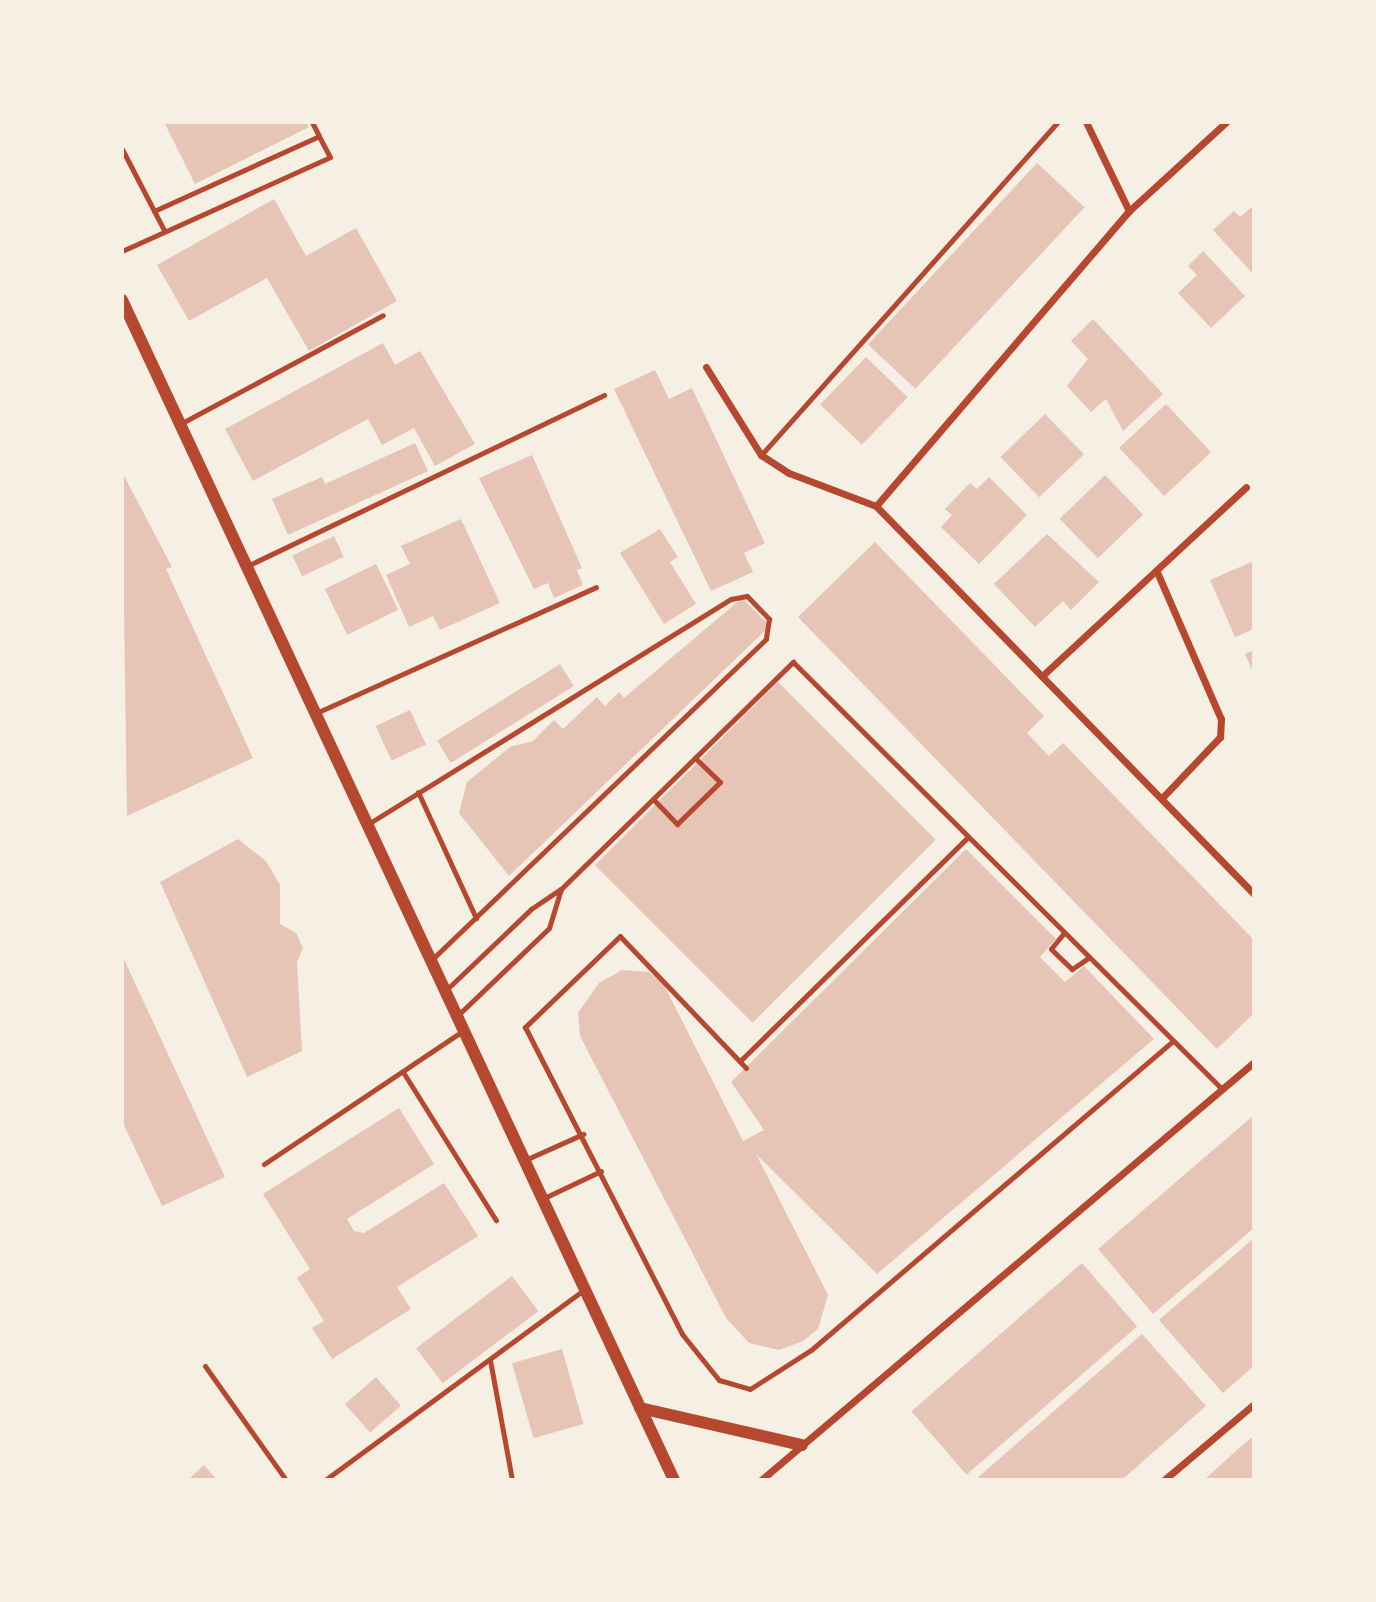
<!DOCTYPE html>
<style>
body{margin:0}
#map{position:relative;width:1376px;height:1602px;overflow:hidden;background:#f6efe4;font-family:Lora,serif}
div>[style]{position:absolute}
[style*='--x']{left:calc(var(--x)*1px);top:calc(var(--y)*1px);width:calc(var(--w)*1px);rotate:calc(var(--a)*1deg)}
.building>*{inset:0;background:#e6c5b7;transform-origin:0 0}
.service>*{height:5px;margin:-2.5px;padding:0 2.5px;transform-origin:2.5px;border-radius:2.5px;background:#b5482f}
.minor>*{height:7px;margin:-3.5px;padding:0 3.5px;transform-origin:3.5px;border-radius:3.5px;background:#b5482f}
.tertiary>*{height:12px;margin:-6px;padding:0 6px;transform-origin:6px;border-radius:6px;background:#b5482f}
span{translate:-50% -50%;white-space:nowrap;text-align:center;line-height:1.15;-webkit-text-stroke:7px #f6efe4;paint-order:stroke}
.frame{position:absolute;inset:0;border:124px solid #f6efe4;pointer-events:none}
</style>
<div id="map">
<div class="building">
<div style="clip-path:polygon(164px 122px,306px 122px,309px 127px,195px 184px)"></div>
<div style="left:1037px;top:163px;width:65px;height:248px;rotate:43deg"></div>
<div style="clip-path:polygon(274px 199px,306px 256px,356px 228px,397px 301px,309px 351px,267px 278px,189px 321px,157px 265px)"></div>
<div style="clip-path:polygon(1254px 205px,1254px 275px,1213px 230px,1234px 211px,1240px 217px)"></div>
<div style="clip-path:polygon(1203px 251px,1245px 296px,1211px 328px,1178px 293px,1197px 275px,1188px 266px)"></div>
<div style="clip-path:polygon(1093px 319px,1163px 394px,1123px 431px,1106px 399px,1091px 412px,1067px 386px,1088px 359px,1071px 341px)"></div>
<div style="clip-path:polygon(383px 343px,395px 365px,420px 351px,475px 444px,435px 466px,414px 428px,382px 445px,368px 419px,253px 481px,225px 429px)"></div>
<div style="left:866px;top:357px;width:58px;height:66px;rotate:44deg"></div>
<div style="clip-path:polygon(655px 370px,669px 399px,692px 388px,765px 543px,744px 553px,753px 572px,711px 591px,614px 389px)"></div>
<div style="left:1166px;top:404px;width:66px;height:64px;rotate:47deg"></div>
<div style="left:1045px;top:414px;width:56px;height:62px;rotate:46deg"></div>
<div style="clip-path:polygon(415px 443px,428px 471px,288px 535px,272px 499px,322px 477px,325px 484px)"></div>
<div style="clip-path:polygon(532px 455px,582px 568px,577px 570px,583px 585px,554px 598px,548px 583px,534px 589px,479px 478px)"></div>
<div style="clip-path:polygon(122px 472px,172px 567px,166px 569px,253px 758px,127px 816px)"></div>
<div style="left:1105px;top:475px;width:55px;height:63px;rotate:46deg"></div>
<div style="clip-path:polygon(989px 477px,1027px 515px,979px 564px,941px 527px,952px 515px,945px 509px,970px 483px,977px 489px)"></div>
<div style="clip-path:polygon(461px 519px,500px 603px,440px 630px,433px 616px,409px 627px,386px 575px,410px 564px,401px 546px)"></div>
<div style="clip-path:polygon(660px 529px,678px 557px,670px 562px,696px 604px,664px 624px,620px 553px)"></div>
<div style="clip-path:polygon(1047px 534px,1099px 582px,1071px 610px,1063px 601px,1035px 627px,994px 584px)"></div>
<div style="left:334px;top:536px;width:23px;height:46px;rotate:65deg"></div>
<div style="clip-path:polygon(875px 542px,1044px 716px,1027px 733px,1049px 756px,1063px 743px,1254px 940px,1254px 1013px,1217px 1049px,798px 617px)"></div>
<div style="clip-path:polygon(1254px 561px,1254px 629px,1235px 637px,1210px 580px)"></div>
<div style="left:376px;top:564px;width:51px;height:57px;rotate:64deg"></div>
<div style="clip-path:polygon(742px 598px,770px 626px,509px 876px,459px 813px,467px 782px,510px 747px,533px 741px,554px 720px,563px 729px,597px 697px,605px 706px,619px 692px,624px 698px)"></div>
<div style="clip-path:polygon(1254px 650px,1254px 674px,1245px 654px)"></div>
<div style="left:560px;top:664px;width:26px;height:145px;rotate:58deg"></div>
<div style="left:778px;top:682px;width:223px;height:259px;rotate:45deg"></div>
<div style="left:410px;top:710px;width:38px;height:38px;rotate:65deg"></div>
<div style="clip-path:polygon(238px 839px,266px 861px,280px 885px,280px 924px,296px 933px,303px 948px,297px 962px,302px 1051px,247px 1077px,160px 882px)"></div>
<div style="clip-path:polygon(966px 849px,1056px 939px,1040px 957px,1065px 982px,1084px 966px,1154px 1039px,877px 1274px,756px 1154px,828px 1295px,818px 1329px,803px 1341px,779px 1350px,749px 1343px,726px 1318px,580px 1036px,578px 1013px,599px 983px,622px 970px,649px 972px,664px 985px,743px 1141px,764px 1130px,731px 1082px)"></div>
<div style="clip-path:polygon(122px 955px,225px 1177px,162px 1206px,122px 1121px)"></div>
<div style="clip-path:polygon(399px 1108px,434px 1164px,347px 1219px,354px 1231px,364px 1233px,444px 1183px,478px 1236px,397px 1287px,411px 1309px,332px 1359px,312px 1328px,324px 1321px,297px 1278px,310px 1269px,263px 1194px)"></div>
<div style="clip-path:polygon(1254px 1115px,1254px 1228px,1153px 1314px,1098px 1249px)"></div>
<div style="clip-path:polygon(1254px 1238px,1254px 1366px,1223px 1393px,1159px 1320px)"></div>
<div style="left:1082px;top:1263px;width:84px;height:226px;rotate:49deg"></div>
<div style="left:512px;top:1276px;width:44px;height:120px;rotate:53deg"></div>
<div style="clip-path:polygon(1142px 1334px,1206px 1406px,1141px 1463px,1122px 1480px,975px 1480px)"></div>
<div style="left:562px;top:1349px;width:78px;height:52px;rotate:74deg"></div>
<div style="left:376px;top:1377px;width:38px;height:41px;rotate:49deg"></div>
<div style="clip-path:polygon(1254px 1436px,1254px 1480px,1204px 1480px,1239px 1448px)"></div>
<div style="clip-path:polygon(204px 1465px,217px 1480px,188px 1480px)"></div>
</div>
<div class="service">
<div style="--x:122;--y:149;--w:91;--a:62.6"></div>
<div style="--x:154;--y:211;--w:181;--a:-24.4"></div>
<div style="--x:319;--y:136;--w:16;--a:-117"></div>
<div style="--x:122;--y:251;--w:228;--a:-24.3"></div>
<div style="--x:330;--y:157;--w:24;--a:-118"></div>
<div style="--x:180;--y:424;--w:230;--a:-28.2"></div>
<div style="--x:761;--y:455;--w:446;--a:-48.3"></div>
<div style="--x:247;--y:566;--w:396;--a:-25.6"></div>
<div style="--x:316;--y:713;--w:307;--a:-24.2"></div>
<div style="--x:418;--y:792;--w:139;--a:65.3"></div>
<div style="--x:653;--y:799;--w:35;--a:46"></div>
<div style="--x:677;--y:824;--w:60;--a:-44.3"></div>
<div style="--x:720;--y:782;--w:35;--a:-136"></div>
<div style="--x:368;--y:824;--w:427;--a:-31.8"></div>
<div style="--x:731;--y:599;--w:16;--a:-11"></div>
<div style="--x:747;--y:596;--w:32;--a:46"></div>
<div style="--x:769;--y:619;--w:20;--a:99"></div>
<div style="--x:766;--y:639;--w:463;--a:136.2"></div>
<div style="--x:1063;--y:934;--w:19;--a:129"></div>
<div style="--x:1051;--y:949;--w:29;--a:44"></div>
<div style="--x:1072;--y:969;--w:18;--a:-34"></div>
<div style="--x:445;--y:991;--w:119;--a:-43.6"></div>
<div style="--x:531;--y:909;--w:36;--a:-34"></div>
<div style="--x:561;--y:889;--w:325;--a:-44.4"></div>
<div style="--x:793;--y:662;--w:605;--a:44.87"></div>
<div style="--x:457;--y:1016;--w:127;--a:-43.7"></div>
<div style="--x:549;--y:928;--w:41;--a:-72.9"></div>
<div style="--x:740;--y:1061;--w:318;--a:-44.5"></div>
<div style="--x:746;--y:1068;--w:182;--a:-133.7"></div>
<div style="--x:620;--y:936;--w:132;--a:136.2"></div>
<div style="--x:525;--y:1027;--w:345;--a:62.9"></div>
<div style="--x:682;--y:1334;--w:59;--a:51.2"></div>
<div style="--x:719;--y:1380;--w:32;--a:16"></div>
<div style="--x:750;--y:1389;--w:72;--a:-32.6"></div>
<div style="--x:811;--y:1350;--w:473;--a:-40.5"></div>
<div style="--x:403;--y:1072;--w:175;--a:57.9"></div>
<div style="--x:525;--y:1160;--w:64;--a:-24.1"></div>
<div style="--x:264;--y:1164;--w:241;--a:-33.8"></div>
<div style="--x:544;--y:1198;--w:63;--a:-25.3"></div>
<div style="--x:490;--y:1360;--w:122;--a:79.6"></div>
<div style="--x:205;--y:1366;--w:140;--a:54.6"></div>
<div style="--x:325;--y:1480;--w:323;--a:-36.3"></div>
</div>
<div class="minor">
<div style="--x:1086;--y:122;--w:99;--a:64.2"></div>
<div style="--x:706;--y:367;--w:104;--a:58"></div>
<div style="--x:761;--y:455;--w:33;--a:33"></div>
<div style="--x:789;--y:473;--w:93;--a:20.8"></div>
<div style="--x:876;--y:506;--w:542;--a:45.75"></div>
<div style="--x:876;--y:506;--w:389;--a:-49.4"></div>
<div style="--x:1129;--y:211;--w:132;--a:-42.5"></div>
<div style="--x:1157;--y:572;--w:160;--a:66.5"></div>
<div style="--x:1221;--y:719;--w:18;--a:93"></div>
<div style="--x:1220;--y:737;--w:84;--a:133.6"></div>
<div style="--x:1042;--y:676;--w:278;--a:-42.8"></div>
<div style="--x:761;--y:1480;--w:646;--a:-40.29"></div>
<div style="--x:1164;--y:1480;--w:118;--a:-40.2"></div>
</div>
<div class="tertiary">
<div style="--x:122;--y:300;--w:1303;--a:64.93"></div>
<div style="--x:640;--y:1408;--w:166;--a:12.9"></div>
</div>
<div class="frame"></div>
</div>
